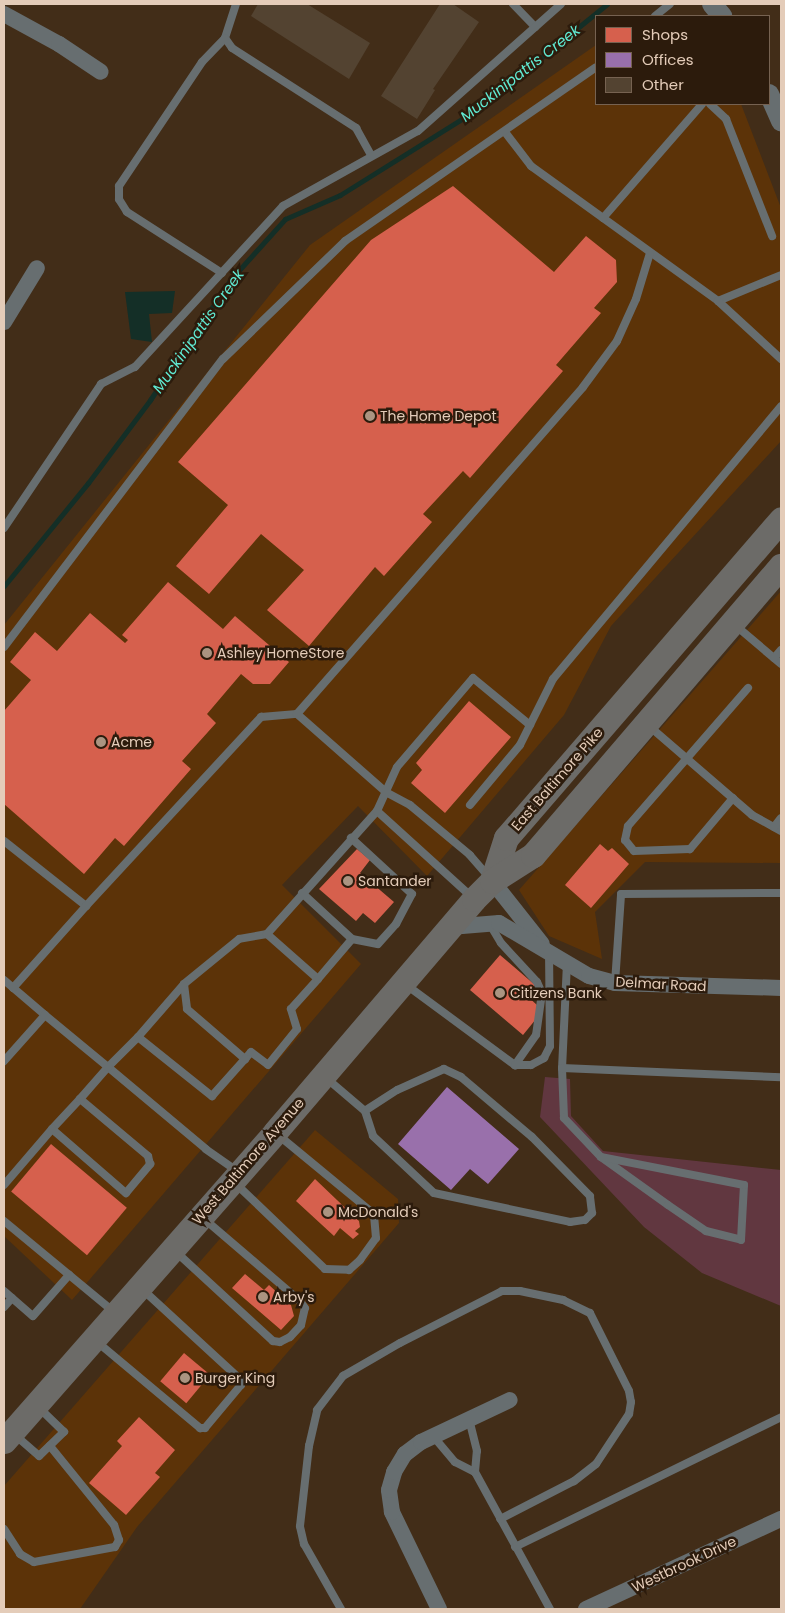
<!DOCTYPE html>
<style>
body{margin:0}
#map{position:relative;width:785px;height:1613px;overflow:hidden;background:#422d18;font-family:Poppins,sans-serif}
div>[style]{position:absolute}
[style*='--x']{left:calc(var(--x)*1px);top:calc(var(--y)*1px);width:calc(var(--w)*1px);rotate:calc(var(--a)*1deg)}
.built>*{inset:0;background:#5c3308}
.green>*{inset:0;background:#613740}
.water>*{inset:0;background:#142f27}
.shops>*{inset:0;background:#d6604d;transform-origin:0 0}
.offices>*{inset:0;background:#9970ab}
.stream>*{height:5px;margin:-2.5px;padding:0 2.5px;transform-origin:2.5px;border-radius:2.5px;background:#142f27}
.building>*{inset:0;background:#534331}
.service>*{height:8px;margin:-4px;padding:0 4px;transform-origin:4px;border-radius:4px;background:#676e70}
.minor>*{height:16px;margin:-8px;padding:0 8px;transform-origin:8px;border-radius:8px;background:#676e70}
.tertiary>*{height:20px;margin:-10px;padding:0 10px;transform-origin:10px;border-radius:10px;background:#676e70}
.primary>*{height:25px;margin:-12.5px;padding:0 12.5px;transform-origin:12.5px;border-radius:12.5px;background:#6c6b68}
.dots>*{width:14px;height:14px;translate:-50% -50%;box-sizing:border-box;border:2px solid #2c1b0c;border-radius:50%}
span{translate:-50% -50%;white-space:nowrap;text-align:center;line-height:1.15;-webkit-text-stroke:5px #2c1b0c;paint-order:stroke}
.poi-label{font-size:14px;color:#e4ccb9}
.left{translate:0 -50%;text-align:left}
.street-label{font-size:14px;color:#e4ccb9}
.water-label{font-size:15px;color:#60ead3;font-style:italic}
.frame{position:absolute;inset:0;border:5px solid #e4ccb9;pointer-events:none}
.legend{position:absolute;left:595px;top:15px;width:175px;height:90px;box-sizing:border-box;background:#2c1b0c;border:1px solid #766251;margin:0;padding:6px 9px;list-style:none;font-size:15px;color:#e4ccb9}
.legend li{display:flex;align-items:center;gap:10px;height:25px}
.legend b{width:25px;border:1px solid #766251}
</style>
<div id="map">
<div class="built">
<div style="clip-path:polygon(596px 45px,596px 104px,741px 104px,781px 208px,781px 441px,611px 626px,564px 715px,427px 876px,358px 806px,282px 885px,361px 964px,72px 1300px,4px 1236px,4px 625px,310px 245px)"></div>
<div style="clip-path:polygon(781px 591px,781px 863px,645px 862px,595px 912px,602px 959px,549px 936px,519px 890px)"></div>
<div style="clip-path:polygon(315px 1130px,398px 1199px,399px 1223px,137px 1527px,80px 1609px,4px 1609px,4px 1486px)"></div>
</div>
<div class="green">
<div style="clip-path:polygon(545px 1077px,570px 1079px,571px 1116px,603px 1151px,781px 1170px,781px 1306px,702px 1273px,644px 1227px,540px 1117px)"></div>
</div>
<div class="water">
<div style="clip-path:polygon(175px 291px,172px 313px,149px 314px,152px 342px,131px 339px,125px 292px)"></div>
</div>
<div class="shops">
<div style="clip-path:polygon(453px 186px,554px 272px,586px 236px,616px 260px,617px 282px,594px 308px,601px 313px,556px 365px,563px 371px,470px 478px,463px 471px,423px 514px,432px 522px,384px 576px,375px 567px,309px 646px,267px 610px,304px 570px,261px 534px,209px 594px,176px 566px,228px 505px,178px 462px,371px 240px)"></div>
<div style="clip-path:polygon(168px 582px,223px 629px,235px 616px,289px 662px,270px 684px,253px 684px,241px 674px,207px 714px,216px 723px,182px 761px,191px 769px,124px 846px,115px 838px,84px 874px,4px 804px,4px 711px,31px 680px,10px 662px,35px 632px,57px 651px,90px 613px,125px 643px,128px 640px,122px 635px)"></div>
<div style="clip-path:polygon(469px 701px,511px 737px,445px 813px,411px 783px,422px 770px,416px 763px)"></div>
<div style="clip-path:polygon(600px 844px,608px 851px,612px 848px,629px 864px,591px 908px,565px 885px)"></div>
<div style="clip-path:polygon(357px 849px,370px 860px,360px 873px,394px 902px,375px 923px,363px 913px,356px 921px,319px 889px)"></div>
<div style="clip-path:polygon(500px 955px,535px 985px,526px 995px,537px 1005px,536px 1019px,523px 1035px,470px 990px)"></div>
<div style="left:51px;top:1144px;width:99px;height:62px;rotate:40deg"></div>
<div style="clip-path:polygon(315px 1179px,359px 1221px,360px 1227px,355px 1231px,359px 1234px,353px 1239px,340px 1228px,334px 1236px,296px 1201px)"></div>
<div style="clip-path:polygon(245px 1274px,264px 1290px,269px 1285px,291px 1305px,294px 1316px,281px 1330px,232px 1288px)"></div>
<div style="left:184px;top:1353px;width:34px;height:37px;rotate:40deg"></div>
<div style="clip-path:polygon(139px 1417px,175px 1450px,155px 1473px,160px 1477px,126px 1515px,89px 1483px,122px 1446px,117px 1441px)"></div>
</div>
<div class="offices">
<div style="clip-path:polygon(447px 1087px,519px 1149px,488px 1184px,470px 1169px,451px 1190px,398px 1144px)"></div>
</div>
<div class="stream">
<div style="--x:4;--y:586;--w:133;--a:-50.8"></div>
<div style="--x:88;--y:483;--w:104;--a:-53.2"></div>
<div style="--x:150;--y:400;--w:146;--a:-56.2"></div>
<div style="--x:231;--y:279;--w:81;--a:-48"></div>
<div style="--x:285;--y:219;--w:60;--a:-23.6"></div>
<div style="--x:340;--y:195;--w:164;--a:-32"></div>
<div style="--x:479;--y:108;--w:165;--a:-39.1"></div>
</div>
<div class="building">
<div style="clip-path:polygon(258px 4px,307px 4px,370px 43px,349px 79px,251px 16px)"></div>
<div style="clip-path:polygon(440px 4px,453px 4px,479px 22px,433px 89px,435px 90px,417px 119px,381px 96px)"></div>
</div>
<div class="service">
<div style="--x:236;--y:4;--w:36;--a:108"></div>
<div style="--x:225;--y:38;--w:12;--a:55"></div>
<div style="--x:232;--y:48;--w:148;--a:32.8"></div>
<div style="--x:356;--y:128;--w:31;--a:61"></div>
<div style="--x:513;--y:4;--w:32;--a:46"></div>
<div style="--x:655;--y:16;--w:19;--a:-39"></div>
<div style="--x:710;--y:104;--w:22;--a:43"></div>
<div style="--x:726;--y:119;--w:126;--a:68.5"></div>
<div style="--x:505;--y:132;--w:43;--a:52.6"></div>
<div style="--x:531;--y:166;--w:231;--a:35.8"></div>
<div style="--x:718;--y:301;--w:68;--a:-22.4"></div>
<div style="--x:603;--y:218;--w:151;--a:-49"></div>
<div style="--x:222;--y:273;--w:113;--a:-147.3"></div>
<div style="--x:127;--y:212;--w:15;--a:-122"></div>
<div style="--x:119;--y:199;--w:13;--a:-90"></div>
<div style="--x:119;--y:186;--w:149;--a:-56.2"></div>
<div style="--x:202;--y:62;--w:33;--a:-46"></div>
<div style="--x:718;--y:301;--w:86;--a:42.6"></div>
<div style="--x:4;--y:528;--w:174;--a:-56"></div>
<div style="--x:101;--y:384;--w:38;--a:-27"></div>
<div style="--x:135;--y:367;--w:219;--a:-47.4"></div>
<div style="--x:283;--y:206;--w:154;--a:-29.1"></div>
<div style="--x:418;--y:131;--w:191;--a:-41.6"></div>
<div style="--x:735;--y:625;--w:60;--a:40.3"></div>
<div style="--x:4;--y:647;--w:362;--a:-52.8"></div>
<div style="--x:223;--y:359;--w:170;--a:-44"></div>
<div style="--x:345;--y:241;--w:305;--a:-34.7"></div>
<div style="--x:774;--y:658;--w:11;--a:-49"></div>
<div style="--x:649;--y:726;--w:136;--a:40.8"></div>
<div style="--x:752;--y:815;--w:33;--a:29"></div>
<div style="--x:733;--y:798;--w:67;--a:130.1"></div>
<div style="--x:690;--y:849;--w:56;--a:178"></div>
<div style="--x:634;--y:851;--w:14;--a:-129"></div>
<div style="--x:625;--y:840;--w:14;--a:-78"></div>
<div style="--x:628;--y:826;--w:183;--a:-49"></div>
<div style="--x:470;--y:805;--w:78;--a:-50.2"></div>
<div style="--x:520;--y:745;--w:74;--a:-63.4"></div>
<div style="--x:553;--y:679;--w:356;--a:-50.1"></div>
<div style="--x:377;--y:811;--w:128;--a:42.2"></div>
<div style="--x:774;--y:827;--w:11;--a:-52"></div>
<div style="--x:4;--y:841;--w:105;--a:38.4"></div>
<div style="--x:86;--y:906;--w:258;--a:-47.2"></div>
<div style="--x:261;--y:717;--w:36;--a:-5"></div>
<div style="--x:488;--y:876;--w:28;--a:-131"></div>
<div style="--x:470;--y:855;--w:78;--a:-140.2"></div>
<div style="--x:410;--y:805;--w:26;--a:-152"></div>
<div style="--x:387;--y:793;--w:120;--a:-138.7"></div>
<div style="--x:297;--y:714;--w:434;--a:-48.8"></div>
<div style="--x:583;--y:387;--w:57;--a:-53.5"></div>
<div style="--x:617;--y:341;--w:46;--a:-65.7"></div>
<div style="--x:636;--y:299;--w:48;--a:-73.1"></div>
<div style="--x:302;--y:893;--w:68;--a:42.6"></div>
<div style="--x:352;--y:939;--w:26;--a:11"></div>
<div style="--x:378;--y:944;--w:27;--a:-48"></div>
<div style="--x:396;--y:924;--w:34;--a:-62"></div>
<div style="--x:412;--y:894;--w:83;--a:-137.4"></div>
<div style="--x:489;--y:923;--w:23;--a:59"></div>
<div style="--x:501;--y:943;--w:53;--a:47.3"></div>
<div style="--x:537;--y:982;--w:12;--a:66"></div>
<div style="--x:542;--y:993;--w:42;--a:98.1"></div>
<div style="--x:536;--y:1035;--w:37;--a:125"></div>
<div style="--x:267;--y:934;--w:28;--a:170"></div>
<div style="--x:239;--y:939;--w:71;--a:140.7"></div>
<div style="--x:184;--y:984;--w:25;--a:83"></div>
<div style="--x:187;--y:1009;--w:77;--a:40.8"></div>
<div style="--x:245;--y:1059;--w:9;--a:-49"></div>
<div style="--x:251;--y:1052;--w:21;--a:37"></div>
<div style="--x:268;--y:1065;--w:46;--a:-51.1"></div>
<div style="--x:297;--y:1029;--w:21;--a:-107"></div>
<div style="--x:291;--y:1009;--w:40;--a:-48"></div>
<div style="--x:318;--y:979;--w:68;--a:-138.6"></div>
<div style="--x:267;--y:934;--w:165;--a:-48.2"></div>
<div style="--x:377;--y:811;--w:48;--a:-65.6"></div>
<div style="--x:397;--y:767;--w:117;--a:-49.5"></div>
<div style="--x:473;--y:678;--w:74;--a:39.5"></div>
<div style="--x:567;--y:963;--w:105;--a:92.7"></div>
<div style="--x:562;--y:1068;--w:50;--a:87.7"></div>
<div style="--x:564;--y:1118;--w:54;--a:46.5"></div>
<div style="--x:601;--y:1157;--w:82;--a:35.6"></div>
<div style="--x:668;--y:1205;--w:46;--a:34.4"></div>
<div style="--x:706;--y:1231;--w:36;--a:14"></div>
<div style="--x:741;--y:1240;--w:55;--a:-86.9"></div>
<div style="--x:744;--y:1185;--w:146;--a:-168.9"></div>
<div style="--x:318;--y:979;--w:52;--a:-49.6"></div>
<div style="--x:4;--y:980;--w:54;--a:40.5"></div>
<div style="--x:45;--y:1015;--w:62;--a:131.7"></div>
<div style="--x:615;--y:983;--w:89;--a:-86.1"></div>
<div style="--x:621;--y:894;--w:160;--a:-0.4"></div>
<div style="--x:405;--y:984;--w:137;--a:36.4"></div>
<div style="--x:515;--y:1065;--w:16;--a:0"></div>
<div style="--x:531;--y:1065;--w:15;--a:-28"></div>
<div style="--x:544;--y:1058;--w:13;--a:-63"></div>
<div style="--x:550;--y:1046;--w:93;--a:-90.6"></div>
<div style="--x:13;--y:988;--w:110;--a:-48.3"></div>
<div style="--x:138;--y:1037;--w:70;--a:-49"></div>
<div style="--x:562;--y:1068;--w:219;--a:2.4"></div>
<div style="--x:325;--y:1077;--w:52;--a:40.4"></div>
<div style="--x:365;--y:1111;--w:26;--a:72"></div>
<div style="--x:373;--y:1136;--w:83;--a:43.1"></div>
<div style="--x:434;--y:1193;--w:139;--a:12"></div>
<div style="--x:570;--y:1222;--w:15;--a:-8"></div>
<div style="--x:585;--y:1220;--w:10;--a:-45"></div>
<div style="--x:592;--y:1213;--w:17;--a:-97"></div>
<div style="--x:590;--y:1196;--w:83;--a:-134.5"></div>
<div style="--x:532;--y:1137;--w:93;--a:-139.8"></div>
<div style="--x:461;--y:1077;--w:19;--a:-155"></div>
<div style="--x:444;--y:1069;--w:51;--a:155.9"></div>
<div style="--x:397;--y:1090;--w:38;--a:147"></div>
<div style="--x:52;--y:1129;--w:41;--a:-47"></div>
<div style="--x:237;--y:1171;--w:38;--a:-145"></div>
<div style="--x:206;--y:1149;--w:128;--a:-140.1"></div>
<div style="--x:108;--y:1067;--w:42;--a:-45"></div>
<div style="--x:138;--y:1037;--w:95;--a:38.6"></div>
<div style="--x:212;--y:1096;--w:50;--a:-48.3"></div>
<div style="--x:235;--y:1183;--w:124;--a:43.7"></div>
<div style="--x:325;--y:1269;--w:24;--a:2"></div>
<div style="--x:349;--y:1270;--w:15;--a:-42"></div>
<div style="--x:360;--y:1260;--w:27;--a:-54"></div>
<div style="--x:376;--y:1238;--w:24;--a:-95"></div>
<div style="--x:374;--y:1214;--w:126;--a:-140.5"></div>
<div style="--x:4;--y:1185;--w:74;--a:-49.4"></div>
<div style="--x:52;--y:1129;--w:98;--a:40.9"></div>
<div style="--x:126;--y:1193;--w:38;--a:-50"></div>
<div style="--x:150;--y:1164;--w:8;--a:-104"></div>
<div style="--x:148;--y:1156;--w:89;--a:-140"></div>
<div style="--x:80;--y:1099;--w:43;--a:-48.8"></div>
<div style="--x:108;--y:1067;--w:82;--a:-140.5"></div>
<div style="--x:4;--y:1221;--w:143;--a:39.6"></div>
<div style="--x:175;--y:1251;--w:133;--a:42.6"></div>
<div style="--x:273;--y:1341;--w:7;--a:8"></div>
<div style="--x:280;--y:1342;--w:11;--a:-27"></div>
<div style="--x:290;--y:1337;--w:16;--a:-47"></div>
<div style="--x:301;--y:1325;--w:17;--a:-77"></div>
<div style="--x:305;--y:1308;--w:9;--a:-126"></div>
<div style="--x:300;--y:1301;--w:128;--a:-139.4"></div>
<div style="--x:4;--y:1291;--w:38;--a:41"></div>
<div style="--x:33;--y:1316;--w:55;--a:-48.7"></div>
<div style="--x:4;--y:1307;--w:12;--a:-48"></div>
<div style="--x:96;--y:1341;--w:136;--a:39.9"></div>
<div style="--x:200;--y:1428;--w:5;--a:0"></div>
<div style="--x:205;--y:1428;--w:56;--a:-50.1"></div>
<div style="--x:241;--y:1385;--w:5;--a:-90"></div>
<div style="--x:241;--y:1380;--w:136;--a:-137.4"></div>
<div style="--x:15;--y:1435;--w:32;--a:41"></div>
<div style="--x:39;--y:1456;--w:35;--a:-44"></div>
<div style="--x:64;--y:1432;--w:36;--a:-136"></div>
<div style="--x:433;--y:1436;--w:34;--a:50"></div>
<div style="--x:455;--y:1462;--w:22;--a:27"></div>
<div style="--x:475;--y:1472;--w:21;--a:-85"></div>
<div style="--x:477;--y:1451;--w:33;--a:-104"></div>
<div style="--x:475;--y:1472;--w:156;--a:61.3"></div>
<div style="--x:4;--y:1529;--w:30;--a:57"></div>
<div style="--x:20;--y:1554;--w:16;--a:30"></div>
<div style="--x:34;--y:1562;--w:82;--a:-10.5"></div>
<div style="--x:115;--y:1547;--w:8;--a:-60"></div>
<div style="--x:119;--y:1540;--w:16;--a:-108"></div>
<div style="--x:114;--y:1525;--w:102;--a:-129"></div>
<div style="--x:515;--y:1547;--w:296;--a:-26"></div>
<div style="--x:341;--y:1609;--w:75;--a:-119.6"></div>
<div style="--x:304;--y:1544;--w:18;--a:-103"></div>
<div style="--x:300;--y:1526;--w:81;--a:-83.6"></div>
<div style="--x:309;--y:1446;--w:37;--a:-77"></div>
<div style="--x:317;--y:1410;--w:43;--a:-52.6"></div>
<div style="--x:343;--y:1376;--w:66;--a:-30.1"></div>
<div style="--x:400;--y:1343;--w:114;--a:-27"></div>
<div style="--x:502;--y:1291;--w:18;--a:0"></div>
<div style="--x:520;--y:1291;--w:44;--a:11.8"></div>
<div style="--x:563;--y:1300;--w:30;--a:26"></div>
<div style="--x:590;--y:1313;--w:87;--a:63.4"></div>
<div style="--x:629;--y:1391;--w:11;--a:80"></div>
<div style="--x:631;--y:1402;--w:12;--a:99"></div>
<div style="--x:629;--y:1414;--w:60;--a:123.4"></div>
<div style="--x:596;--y:1464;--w:28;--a:142"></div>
<div style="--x:574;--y:1481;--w:83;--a:152.8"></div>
</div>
<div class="minor">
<div style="--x:4;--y:14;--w:63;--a:28.6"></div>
<div style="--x:59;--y:44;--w:50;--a:33.7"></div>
<div style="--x:4;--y:322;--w:63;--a:-58.6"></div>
<div style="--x:492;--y:881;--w:80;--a:51.6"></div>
<div style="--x:450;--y:927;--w:49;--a:-4.7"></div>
<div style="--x:499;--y:923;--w:104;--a:30.5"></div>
<div style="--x:589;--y:976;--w:27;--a:15"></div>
<div style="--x:615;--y:983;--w:166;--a:1.7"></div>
<div style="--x:439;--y:1609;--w:108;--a:-115.9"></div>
<div style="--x:392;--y:1512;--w:22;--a:-98"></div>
<div style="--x:389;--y:1490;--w:19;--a:-74"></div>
<div style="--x:394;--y:1472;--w:21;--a:-59"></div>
<div style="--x:405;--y:1454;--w:20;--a:-37"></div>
<div style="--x:421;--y:1442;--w:98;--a:-25.3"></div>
<div style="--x:586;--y:1609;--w:215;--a:-24.8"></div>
</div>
<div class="tertiary">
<div style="--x:712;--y:4;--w:16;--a:50"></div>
<div style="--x:769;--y:94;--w:30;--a:66"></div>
</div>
<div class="primary">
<div style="--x:492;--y:881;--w:45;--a:-72"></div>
<div style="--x:506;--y:838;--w:421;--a:-49.2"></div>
<div style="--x:4;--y:1441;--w:411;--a:-48.7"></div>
<div style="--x:275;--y:1132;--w:306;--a:-49.5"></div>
<div style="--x:474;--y:899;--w:25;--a:-45"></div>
<div style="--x:492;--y:881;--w:49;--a:-32.4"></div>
<div style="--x:533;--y:855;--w:381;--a:-49.4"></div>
</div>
<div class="dots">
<div style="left:370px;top:416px;background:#ab9481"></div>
<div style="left:207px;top:653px;background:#ab9481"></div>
<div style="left:101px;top:742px;background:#ab9481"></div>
<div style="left:348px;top:881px;background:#ab9481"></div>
<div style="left:500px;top:993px;background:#ab9481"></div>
<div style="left:328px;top:1212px;background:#ab9481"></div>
<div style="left:263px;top:1297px;background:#ab9481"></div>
<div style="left:185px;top:1378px;background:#ab9481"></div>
</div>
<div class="poi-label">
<span class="left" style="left:380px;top:416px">The Home Depot</span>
<span class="left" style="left:217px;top:653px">Ashley HomeStore</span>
<span class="left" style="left:111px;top:742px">Acme</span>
<span class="left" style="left:358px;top:881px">Santander</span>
<span class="left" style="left:510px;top:993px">Citizens Bank</span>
<span class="left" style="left:338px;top:1212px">McDonald's</span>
<span class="left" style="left:273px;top:1297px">Arby's</span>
<span class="left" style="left:195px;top:1378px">Burger King</span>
</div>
<div class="street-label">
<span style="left:557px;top:779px;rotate:-49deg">East Baltimore Pike</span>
<span style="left:661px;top:984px;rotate:3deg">Delmar Road</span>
<span style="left:248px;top:1161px;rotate:-49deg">West Baltimore Avenue</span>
<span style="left:684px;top:1564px;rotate:-25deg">Westbrook Drive</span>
</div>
<div class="water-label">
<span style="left:520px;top:73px;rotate:-38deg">Muckinipattis Creek</span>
<span style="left:198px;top:331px;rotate:-55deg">Muckinipattis Creek</span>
</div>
<div class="frame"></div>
<ul class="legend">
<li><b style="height:14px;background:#d6604d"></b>Shops</li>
<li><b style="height:14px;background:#9970ab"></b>Offices</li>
<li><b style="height:14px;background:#534331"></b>Other</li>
</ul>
</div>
